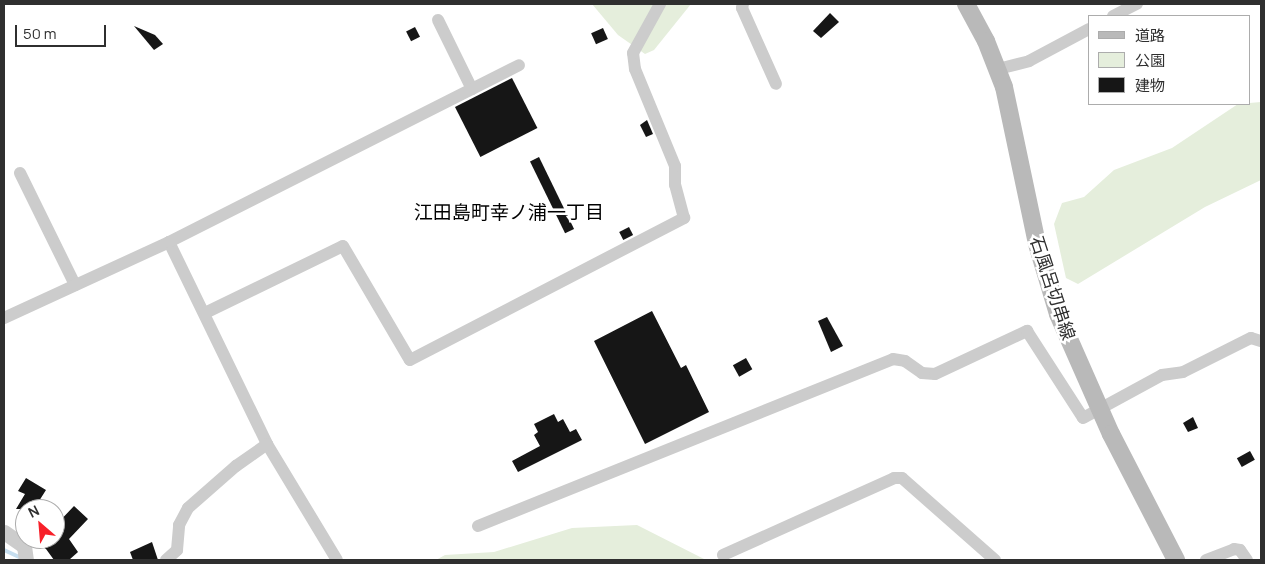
<!DOCTYPE html>
<meta charset="utf-8">
<style>
body{margin:0}
#map{position:relative;width:1265px;height:564px;overflow:hidden;background:#fff;font-family:Manrope,"Noto Sans JP",sans-serif}
div>[style]{position:absolute}
[style*='--x']{left:calc(var(--x)*1px);top:calc(var(--y)*1px);width:calc(var(--w)*1px);rotate:calc(var(--a)*1deg)}
.green>*{inset:0;background:#e5eedc}
.stream>*{height:4px;margin:-2px;padding:0 2px;transform-origin:2px;border-radius:2px;background:#c6deef}
.building>*{inset:0;background:#161616;transform-origin:0 0}
.minor>*{height:12px;margin:-6px;padding:0 6px;transform-origin:6px;border-radius:6px;background:#ccc}
.tertiary>*{height:15px;margin:-7.5px;padding:0 7.5px;transform-origin:7.5px;border-radius:7.5px;background:#ccc}
.secondary>*{height:18px;margin:-9px;padding:0 9px;transform-origin:9px;border-radius:9px;background:#b9b9b9}
span{translate:-50% -50%;white-space:nowrap;text-align:center;line-height:1.15;-webkit-text-stroke:5px #fff;paint-order:stroke}
.street-label{font-size:18px;color:#2f2f2f}
.neighbourhood-label{font-size:19px;color:#000}
.frame{position:absolute;inset:0;border:5px solid #2f2f2f;pointer-events:none}
.legend{position:absolute;left:1088px;top:15px;width:162px;height:90px;box-sizing:border-box;background:#fff;border:1px solid #acacac;margin:0;padding:6px 9px;list-style:none;font-size:15px;color:#2f2f2f}
.legend li{display:flex;align-items:center;gap:10px;height:25px}
.legend b{width:25px;border:1px solid #acacac}
.north{position:absolute;left:15px;top:499px;width:50px;height:50px;box-sizing:border-box;background:#fff;border:1px solid #acacac;border-radius:50%;rotate:333deg;font-size:14px;font-weight:700;line-height:20px;text-align:center;color:#2f2f2f}
.north::after{content:'';display:block;margin:auto;width:18px;height:22px;background:#f7212a;clip-path:polygon(50% 0,100% 100%,50% 72%,0 100%)}
.scale{position:absolute;left:15px;top:25px;width:91px;height:22px;box-sizing:border-box;border:2px solid #2f2f2f;border-top:0;padding-left:6px;font-size:15px;line-height:18px;white-space:nowrap;color:#2f2f2f;-webkit-text-stroke:4px #fff;paint-order:stroke}
</style>
<div id="map">
<div class="green">
<div style="clip-path:polygon(592px 4px,691px 4px,654px 50px,645px 54px,618px 35px)"></div>
<div style="clip-path:polygon(1261px 102px,1261px 180px,1205px 207px,1078px 284px,1066px 278px,1054px 224px,1062px 203px,1084px 197px,1114px 170px,1172px 148px,1238px 104px)"></div>
<div style="clip-path:polygon(637px 525px,706px 560px,436px 560px,445px 555px,494px 552px,572px 528px)"></div>
</div>
<div class="stream">
<div style="--x:4;--y:550;--w:19;--a:25"></div>
</div>
<div class="building">
<div style="clip-path:polygon(830px 13px,839px 22px,821px 38px,813px 31px)"></div>
<div style="clip-path:polygon(134px 26px,155px 35px,163px 44px,154px 50px)"></div>
<div style="left:415px;top:27px;width:11px;height:10px;rotate:63deg"></div>
<div style="left:603px;top:28px;width:12px;height:13px;rotate:66deg"></div>
<div style="left:512px;top:78px;width:56px;height:64px;rotate:63deg"></div>
<div style="clip-path:polygon(647px 120px,653px 134px,646px 137px,640px 125px)"></div>
<div style="left:539px;top:157px;width:80px;height:10px;rotate:64deg"></div>
<div style="left:629px;top:227px;width:9px;height:11px;rotate:63deg"></div>
<div style="clip-path:polygon(652px 311px,681px 368px,686px 365px,709px 412px,645px 444px,594px 341px)"></div>
<div style="clip-path:polygon(827px 317px,843px 346px,831px 352px,818px 321px)"></div>
<div style="left:746px;top:358px;width:13px;height:15px;rotate:61deg"></div>
<div style="clip-path:polygon(554px 414px,558px 422px,563px 419px,570px 432px,576px 429px,582px 440px,518px 472px,512px 461px,540px 446px,534px 435px,538px 432px,534px 424px)"></div>
<div style="clip-path:polygon(1193px 417px,1198px 428px,1188px 432px,1183px 423px)"></div>
<div style="left:1250px;top:451px;width:10px;height:15px;rotate:61deg"></div>
<div style="clip-path:polygon(26px 478px,46px 490px,34px 509px,16px 509px,25px 494px,18px 491px)"></div>
<div style="clip-path:polygon(74px 506px,88px 519px,69px 539px,78px 552px,69px 560px,54px 560px,46px 549px,31px 539px,55px 539px,55px 526px)"></div>
<div style="clip-path:polygon(152px 542px,158px 560px,133px 560px,130px 552px)"></div>
</div>
<div class="minor">
<div style="--x:743;--y:4;--w:4;--a:104"></div>
<div style="--x:742;--y:8;--w:83;--a:65.9"></div>
<div style="--x:1113;--y:16;--w:27;--a:-27"></div>
<div style="--x:438;--y:20;--w:77;--a:63.8"></div>
<div style="--x:998;--y:69;--w:32;--a:-14"></div>
<div style="--x:1029;--y:61;--w:68;--a:-28.1"></div>
<div style="--x:20;--y:173;--w:125;--a:63.8"></div>
<div style="--x:169;--y:242;--w:225;--a:64.1"></div>
<div style="--x:267;--y:444;--w:135;--a:58.9"></div>
<div style="--x:205;--y:313;--w:153;--a:-25.9"></div>
<div style="--x:343;--y:246;--w:132;--a:59.6"></div>
<div style="--x:410;--y:360;--w:309;--a:-27.4"></div>
<div style="--x:684;--y:218;--w:34;--a:-105"></div>
<div style="--x:675;--y:185;--w:19;--a:-90"></div>
<div style="--x:675;--y:166;--w:105;--a:-112.4"></div>
<div style="--x:635;--y:69;--w:16;--a:-97"></div>
<div style="--x:633;--y:53;--w:56;--a:-61.1"></div>
<div style="--x:4;--y:318;--w:182;--a:-24.7"></div>
<div style="--x:169;--y:242;--w:392;--a:-26.8"></div>
<div style="--x:478;--y:526;--w:447;--a:-21.9"></div>
<div style="--x:893;--y:359;--w:12;--a:9"></div>
<div style="--x:905;--y:361;--w:21;--a:35"></div>
<div style="--x:922;--y:373;--w:13;--a:4"></div>
<div style="--x:935;--y:374;--w:102;--a:-25.1"></div>
<div style="--x:1027;--y:331;--w:103;--a:57.2"></div>
<div style="--x:1083;--y:418;--w:90;--a:-28.6"></div>
<div style="--x:1162;--y:375;--w:21;--a:-8"></div>
<div style="--x:1183;--y:372;--w:76;--a:-26.6"></div>
<div style="--x:1251;--y:338;--w:10;--a:17"></div>
<div style="--x:723;--y:555;--w:188;--a:-24.2"></div>
<div style="--x:894;--y:478;--w:8;--a:0"></div>
<div style="--x:902;--y:478;--w:124;--a:41.4"></div>
<div style="--x:166;--y:560;--w:15;--a:-42"></div>
<div style="--x:177;--y:550;--w:25;--a:-85"></div>
<div style="--x:179;--y:525;--w:19;--a:-62"></div>
<div style="--x:188;--y:508;--w:64;--a:-41.2"></div>
<div style="--x:236;--y:466;--w:38;--a:-35"></div>
<div style="--x:1206;--y:560;--w:30;--a:-21"></div>
<div style="--x:1234;--y:549;--w:6;--a:9"></div>
<div style="--x:1240;--y:550;--w:12;--a:55"></div>
</div>
<div class="tertiary">
<div style="--x:4;--y:532;--w:24;--a:35"></div>
<div style="--x:24;--y:546;--w:14;--a:82"></div>
</div>
<div class="secondary">
<div style="--x:966;--y:4;--w:42;--a:61.6"></div>
<div style="--x:986;--y:41;--w:49;--a:68.6"></div>
<div style="--x:1004;--y:87;--w:160;--a:78.1"></div>
<div style="--x:1037;--y:244;--w:73;--a:73.3"></div>
<div style="--x:1058;--y:314;--w:131;--a:66.2"></div>
<div style="--x:1111;--y:434;--w:142;--a:62.7"></div>
</div>
<div class="street-label">
<span style="left:1053px;top:288px;rotate:72deg">石風呂切串線</span>
</div>
<div class="neighbourhood-label">
<span style="left:509px;top:213px">江田島町幸ノ浦一丁目</span>
</div>
<div class="frame"></div>
<ul class="legend">
<li><b style="height:6px;background:#b9b9b9"></b>道路</li>
<li><b style="height:14px;background:#e5eedc"></b>公園</li>
<li><b style="height:14px;background:#161616"></b>建物</li>
</ul>
<div class="north">N</div>
<div class="scale">50 m</div>
</div>
